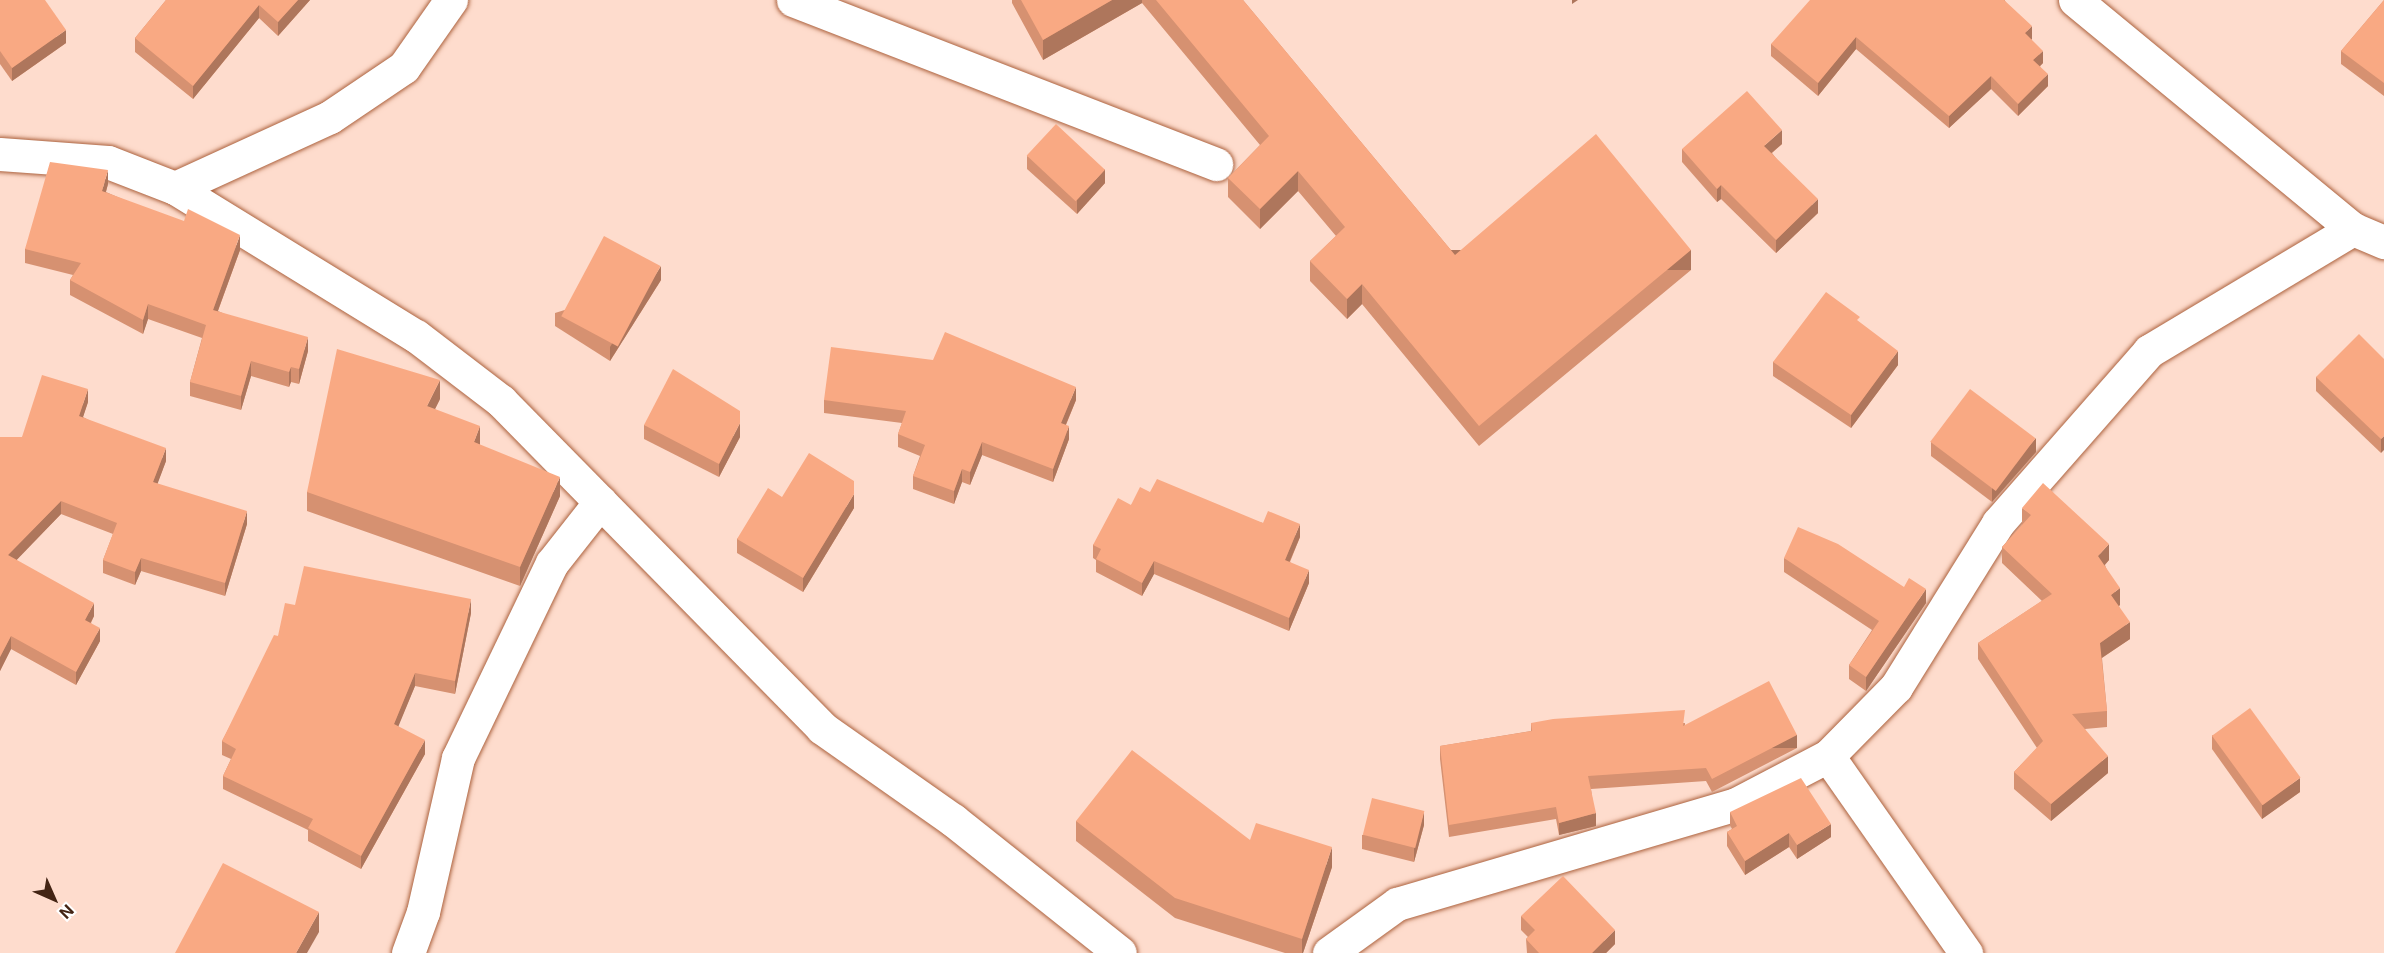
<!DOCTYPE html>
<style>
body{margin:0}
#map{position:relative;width:2384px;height:953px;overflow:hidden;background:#fedccd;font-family:Inter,sans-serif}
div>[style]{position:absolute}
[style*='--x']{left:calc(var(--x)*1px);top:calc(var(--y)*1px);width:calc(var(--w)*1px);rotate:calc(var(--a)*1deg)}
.roads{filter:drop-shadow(0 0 2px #ac623e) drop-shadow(0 0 2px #ac623e)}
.street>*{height:33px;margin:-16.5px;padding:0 16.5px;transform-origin:16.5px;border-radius:16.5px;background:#fff}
.wall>*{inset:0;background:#d69171}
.shaded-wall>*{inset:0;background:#ae765c;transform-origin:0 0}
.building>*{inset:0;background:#f9a983;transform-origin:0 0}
span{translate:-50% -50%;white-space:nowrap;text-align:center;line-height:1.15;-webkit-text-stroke:4.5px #fff;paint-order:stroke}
.north{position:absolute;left:24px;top:869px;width:60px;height:60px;-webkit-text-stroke:4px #fff;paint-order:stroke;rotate:135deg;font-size:16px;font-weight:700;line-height:24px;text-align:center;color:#432414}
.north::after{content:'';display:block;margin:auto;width:21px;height:27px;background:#432414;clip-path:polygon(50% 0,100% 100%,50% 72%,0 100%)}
</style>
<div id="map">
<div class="roads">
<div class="street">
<div style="--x:793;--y:0;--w:454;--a:21.2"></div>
<div style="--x:2075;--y:0;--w:360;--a:39.5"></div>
<div style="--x:2353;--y:229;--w:34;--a:23"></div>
<div style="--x:0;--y:154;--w:108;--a:4.2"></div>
<div style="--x:108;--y:162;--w:72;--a:21.2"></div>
<div style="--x:175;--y:188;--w:283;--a:31.6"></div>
<div style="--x:416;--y:336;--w:107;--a:37.4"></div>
<div style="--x:501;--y:401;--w:458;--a:45.5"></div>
<div style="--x:822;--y:728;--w:160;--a:35.1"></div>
<div style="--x:953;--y:820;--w:213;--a:38.5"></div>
<div style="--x:175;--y:188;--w:170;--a:-24.6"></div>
<div style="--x:330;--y:117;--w:89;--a:-34"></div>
<div style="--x:404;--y:67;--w:82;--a:-55"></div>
<div style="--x:1828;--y:756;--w:241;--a:55"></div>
<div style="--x:408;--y:953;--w:44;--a:-69.9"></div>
<div style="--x:423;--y:912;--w:158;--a:-77.2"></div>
<div style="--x:458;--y:758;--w:216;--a:-64.3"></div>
<div style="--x:552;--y:563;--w:78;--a:-51.8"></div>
<div style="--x:1329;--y:953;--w:84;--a:-35.8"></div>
<div style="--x:1397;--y:904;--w:353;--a:-16.4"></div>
<div style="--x:1736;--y:804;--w:104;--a:-27.6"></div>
<div style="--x:1828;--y:756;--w:97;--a:-45.4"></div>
<div style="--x:1896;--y:687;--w:193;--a:-58.1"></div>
<div style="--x:1998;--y:523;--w:229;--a:-48.7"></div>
<div style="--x:2149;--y:351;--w:238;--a:-30.9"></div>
</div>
</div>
<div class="wall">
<div style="clip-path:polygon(0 0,66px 43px,12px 81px,0 64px)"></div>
<div style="clip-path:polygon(166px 0,310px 0,278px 36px,259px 18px,193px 99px,135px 52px,135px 38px)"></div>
<div style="clip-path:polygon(1012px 0,1243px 0,1455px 255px,1691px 270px,1479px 446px,1362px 304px,1347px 319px,1310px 281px,1310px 261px,1336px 236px,1298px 191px,1260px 229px,1228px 197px,1228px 178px,1260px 145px,1142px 3px,1043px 60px,1012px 3px)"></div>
<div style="clip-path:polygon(2005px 0,2005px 1px,2032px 39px,2031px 39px,2043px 63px,2040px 66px,2048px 86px,2018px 116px,1991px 89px,1949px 128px,1856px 49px,1818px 96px,1771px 56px,1771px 44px)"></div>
<div style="clip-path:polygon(2384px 0,2384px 96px,2341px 64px,2341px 51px)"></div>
<div style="clip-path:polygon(1782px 144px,1772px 153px,1818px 213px,1776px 253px,1721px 199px,1717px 202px,1682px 162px,1682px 149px)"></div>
<div style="clip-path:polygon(1027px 156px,1105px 183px,1077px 214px,1027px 169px)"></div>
<div style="clip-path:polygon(108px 184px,106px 192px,240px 250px,218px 311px,308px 351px,299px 384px,291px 382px,289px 387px,251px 376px,241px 410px,190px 396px,190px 382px,202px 338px,148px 319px,143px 334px,70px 295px,70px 280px,73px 275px,25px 263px,25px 249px)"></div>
<div style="clip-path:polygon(661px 280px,610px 361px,555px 326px,555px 313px)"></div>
<div style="clip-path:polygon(1860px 323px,1898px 365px,1851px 428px,1773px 376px,1773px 362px)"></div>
<div style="clip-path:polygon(2384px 359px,2381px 453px,2316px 391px,2316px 377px)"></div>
<div style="clip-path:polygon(440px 399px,435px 409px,480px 445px,560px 496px,520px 586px,307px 511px,307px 492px)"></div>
<div style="clip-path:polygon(824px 400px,1076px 400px,1066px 425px,1069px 439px,1053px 482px,982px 455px,970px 485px,962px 482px,954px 504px,913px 489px,913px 476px,920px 456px,898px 447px,898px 434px,902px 423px,824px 413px)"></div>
<div style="clip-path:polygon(88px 402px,83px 417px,166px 461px,157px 484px,247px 524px,225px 596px,141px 571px,135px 585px,103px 573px,103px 560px,113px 534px,61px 514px,16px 560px,94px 616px,91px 623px,100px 641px,76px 685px,11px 649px,0 671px,0 437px,22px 437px)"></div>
<div style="clip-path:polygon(644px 425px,740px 437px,719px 477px,644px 439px)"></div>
<div style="clip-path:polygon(1931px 442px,2036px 452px,1992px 502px,1931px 456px)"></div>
<div style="clip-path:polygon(1150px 492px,1263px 523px,1300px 537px,1290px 562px,1309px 583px,1289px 631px,1154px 574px,1142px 596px,1096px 572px,1096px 560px,1093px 558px,1093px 545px,1131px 505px)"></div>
<div style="clip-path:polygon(782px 497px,854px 508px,803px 592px,737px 553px,737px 539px)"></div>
<div style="clip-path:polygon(2022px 508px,2109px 560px,2105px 565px,2120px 605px,2119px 606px,2130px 639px,2102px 658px,2107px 711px,2107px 727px,2085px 729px,2108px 773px,2051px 821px,2014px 789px,2014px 772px,2037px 748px,1978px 659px,1978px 643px,2042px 601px,2002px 563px,2002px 547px,2022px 525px)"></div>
<div style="clip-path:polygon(1784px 558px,1926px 603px,1866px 691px,1849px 679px,1849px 665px,1872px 630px,1784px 572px)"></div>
<div style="clip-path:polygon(295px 605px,471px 613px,455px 694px,415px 686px,398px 726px,425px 754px,361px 869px,308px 841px,308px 830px,223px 789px,223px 776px,231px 759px,222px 755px,222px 741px)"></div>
<div style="clip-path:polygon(1531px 723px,1685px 723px,1685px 725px,1797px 748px,1712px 792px,1706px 781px,1591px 789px,1596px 826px,1559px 835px,1556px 819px,1449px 837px,1440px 759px,1440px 746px,1531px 731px)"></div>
<div style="clip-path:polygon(2212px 735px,2300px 792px,2262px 819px,2212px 749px)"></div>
<div style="clip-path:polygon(1730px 812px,1831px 837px,1797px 859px,1789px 847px,1745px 875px,1727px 846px,1727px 832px,1732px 829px,1730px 825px)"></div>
<div style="clip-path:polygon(1076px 821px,1250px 840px,1332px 867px,1303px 953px,1285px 953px,1175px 918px,1076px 841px)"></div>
<div style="clip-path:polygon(1424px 825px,1414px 862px,1362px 849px,1362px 835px)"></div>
<div style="clip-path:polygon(1521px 916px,1615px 944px,1606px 953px,1527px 953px,1526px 939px,1528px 937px,1521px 930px)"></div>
</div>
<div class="shaded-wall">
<div style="clip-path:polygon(298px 0,310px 0,278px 36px,278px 22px)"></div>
<div style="clip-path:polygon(1112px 0,1142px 0,1142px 3px,1043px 60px,1043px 40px)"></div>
<div style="clip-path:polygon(1572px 0,1578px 0,1572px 4px)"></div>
<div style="clip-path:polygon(259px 5px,259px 18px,193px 99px,193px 86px)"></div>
<div style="clip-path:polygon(2032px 26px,2032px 39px,2025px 46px,2025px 33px)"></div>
<div style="clip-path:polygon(66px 30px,66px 43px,12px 81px,12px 68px)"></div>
<div style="clip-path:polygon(1856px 37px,1856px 49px,1818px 96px,1818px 83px)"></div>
<div style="clip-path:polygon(2043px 51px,2043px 63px,2033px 73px,2033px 60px)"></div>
<div style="clip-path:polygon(2048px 74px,2048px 86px,2018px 116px,2018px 104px)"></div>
<div style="clip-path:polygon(1991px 76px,1991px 89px,1949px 128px,1949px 116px)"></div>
<div style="clip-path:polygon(1782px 130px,1782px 144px,1764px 159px,1764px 146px)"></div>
<div style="clip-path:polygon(1105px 169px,1105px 183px,1077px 214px,1077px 200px)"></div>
<div style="clip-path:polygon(108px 170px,108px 184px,102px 205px,102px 191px)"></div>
<div style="clip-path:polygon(1298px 171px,1298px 191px,1260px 229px,1260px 209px)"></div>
<div style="clip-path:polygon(1721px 185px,1721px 199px,1717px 202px,1717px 189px)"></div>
<div style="clip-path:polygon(1818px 199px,1818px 213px,1776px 253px,1776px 240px)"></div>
<div style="clip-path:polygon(240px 235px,240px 250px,213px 324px,213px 310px)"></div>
<div style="left:1691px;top:250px;width:20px;height:276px;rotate:90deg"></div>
<div style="clip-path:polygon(661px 266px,661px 280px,610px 361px,610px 347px)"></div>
<div style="clip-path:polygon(1362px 284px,1362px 304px,1347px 319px,1347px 299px)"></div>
<div style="clip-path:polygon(148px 304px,148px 319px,143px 334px,143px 320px)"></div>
<div style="clip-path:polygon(308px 337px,308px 351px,299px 384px,299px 369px)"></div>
<div style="clip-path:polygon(1898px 351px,1898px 365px,1851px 428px,1851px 415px)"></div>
<div style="clip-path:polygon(251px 361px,251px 376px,241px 410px,241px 396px)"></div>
<div style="clip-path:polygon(291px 367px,291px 382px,289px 387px,289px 372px)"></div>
<div style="clip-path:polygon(440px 380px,440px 399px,427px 425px,427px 406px)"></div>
<div style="clip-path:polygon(1076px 387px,1076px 400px,1061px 436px,1061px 423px)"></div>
<div style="clip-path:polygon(88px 389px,88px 402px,79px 429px,79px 416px)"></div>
<div style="clip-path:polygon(740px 423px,740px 437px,719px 477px,719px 464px)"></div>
<div style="clip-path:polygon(480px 426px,480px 445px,474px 442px)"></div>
<div style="clip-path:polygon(1069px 426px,1069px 439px,1053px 482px,1053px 469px)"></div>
<div style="clip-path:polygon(2384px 436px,2384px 450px,2381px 453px,2381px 439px)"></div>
<div style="clip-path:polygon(2036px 438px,2036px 452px,1992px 502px,1992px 488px)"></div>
<div style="clip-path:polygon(982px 442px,982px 455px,970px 485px,970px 472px)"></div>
<div style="clip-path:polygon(166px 448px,166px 461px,153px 496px,153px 482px)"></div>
<div style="clip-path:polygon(962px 469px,962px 482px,954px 504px,954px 491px)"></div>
<div style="clip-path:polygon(560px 477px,560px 496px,520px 586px,520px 567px)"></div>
<div style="clip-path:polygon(854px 494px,854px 508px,803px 592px,803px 578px)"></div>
<div style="clip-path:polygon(61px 501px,61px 514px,8px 569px,8px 555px)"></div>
<div style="clip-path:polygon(247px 511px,247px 524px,225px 596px,225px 583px)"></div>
<div style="clip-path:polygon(1300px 524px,1300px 537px,1285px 572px,1285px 560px)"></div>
<div style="clip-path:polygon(2109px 544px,2109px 560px,2098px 572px,2098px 556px)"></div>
<div style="clip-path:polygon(141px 558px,141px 571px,135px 585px,135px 572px)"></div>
<div style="clip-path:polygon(1154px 561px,1154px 574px,1142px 596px,1142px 583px)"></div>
<div style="clip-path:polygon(1309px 570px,1309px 583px,1289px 631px,1289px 618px)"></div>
<div style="clip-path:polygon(2120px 588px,2120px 605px,2111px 611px,2111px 595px)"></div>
<div style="clip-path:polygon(1926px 589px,1926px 603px,1866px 691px,1866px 677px)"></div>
<div style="clip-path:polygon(471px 599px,471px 613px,455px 694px,455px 681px)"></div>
<div style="clip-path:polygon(94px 603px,94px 616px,85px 633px,85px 620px)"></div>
<div style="clip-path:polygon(2130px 622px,2130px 639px,2100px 659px,2100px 643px)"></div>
<div style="clip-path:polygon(100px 628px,100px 641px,76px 685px,76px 672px)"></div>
<div style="clip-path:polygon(11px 636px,11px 649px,0 671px,0 657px)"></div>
<div style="clip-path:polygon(415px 673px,415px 686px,394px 737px,394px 724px)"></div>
<div style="left:1797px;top:735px;width:13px;height:96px;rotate:90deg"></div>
<div style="clip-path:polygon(425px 740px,425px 754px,361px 869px,361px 856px)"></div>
<div style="clip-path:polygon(2108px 756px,2108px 773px,2051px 821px,2051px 804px)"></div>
<div style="clip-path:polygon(2300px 778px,2300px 792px,2262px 819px,2262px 805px)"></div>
<div style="clip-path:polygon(1424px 811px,1424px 825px,1414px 862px,1414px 849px)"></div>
<div style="clip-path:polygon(1596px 813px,1596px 826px,1559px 835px,1559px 823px)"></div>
<div style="clip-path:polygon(1831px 824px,1831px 837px,1797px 859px,1797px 845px)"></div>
<div style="clip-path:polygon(1789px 833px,1789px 847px,1745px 875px,1745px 861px)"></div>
<div style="clip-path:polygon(1332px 847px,1332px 867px,1303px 953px,1302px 953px,1302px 939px)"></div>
<div style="clip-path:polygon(319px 912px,319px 932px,307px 953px,296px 953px)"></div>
<div style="clip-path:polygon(1615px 930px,1615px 944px,1606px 953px,1592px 953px)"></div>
</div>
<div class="building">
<div style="clip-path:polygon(0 0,45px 0,66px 30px,12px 68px,0 51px)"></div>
<div style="clip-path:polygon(166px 0,298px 0,278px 22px,259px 5px,193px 86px,135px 38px)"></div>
<div style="clip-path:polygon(1021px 0,1112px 0,1043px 40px)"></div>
<div style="clip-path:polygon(1156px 0,1243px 0,1455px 255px,1596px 134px,1691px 250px,1479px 426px,1362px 284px,1347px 299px,1310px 261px,1345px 227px,1298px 171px,1260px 209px,1228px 178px,1269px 136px)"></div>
<div style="clip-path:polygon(1810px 0,2004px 0,2032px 26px,2025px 33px,2043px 51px,2033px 60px,2048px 74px,2018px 104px,1991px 76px,1949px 116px,1856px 37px,1818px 83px,1771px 44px)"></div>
<div style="clip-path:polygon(2384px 0,2384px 83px,2341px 51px)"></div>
<div style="clip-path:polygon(1747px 91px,1782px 130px,1764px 146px,1818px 199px,1776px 240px,1721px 185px,1717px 189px,1682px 149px)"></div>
<div style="left:1056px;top:124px;width:67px;height:43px;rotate:43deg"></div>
<div style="clip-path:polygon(50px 162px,108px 170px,102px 191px,184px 221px,188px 209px,240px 235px,213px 310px,308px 337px,299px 369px,291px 367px,289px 372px,251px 361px,241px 396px,190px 382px,206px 325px,148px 304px,143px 320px,70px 280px,81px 263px,25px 249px)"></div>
<div style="left:604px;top:236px;width:64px;height:91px;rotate:28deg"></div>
<div style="clip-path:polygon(1826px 292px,1860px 317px,1857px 320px,1898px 351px,1851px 415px,1773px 362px)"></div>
<div style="clip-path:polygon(945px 332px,1076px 387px,1061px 423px,1069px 426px,1053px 469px,982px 442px,970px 472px,962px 469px,954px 491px,913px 476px,925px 445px,898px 434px,906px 411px,824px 400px,831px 347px,933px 360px)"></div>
<div style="clip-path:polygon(2359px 334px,2384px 359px,2384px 436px,2381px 439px,2316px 377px)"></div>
<div style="clip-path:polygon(337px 349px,440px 380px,427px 406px,480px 426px,474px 442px,560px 477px,520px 567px,307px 492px)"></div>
<div style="clip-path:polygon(673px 369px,740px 411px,740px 423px,719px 464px,644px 425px)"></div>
<div style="clip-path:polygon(42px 375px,88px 389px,79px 416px,166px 448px,153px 482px,247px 511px,225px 583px,141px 558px,135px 572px,103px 560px,117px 523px,61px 501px,8px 555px,94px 603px,85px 620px,100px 628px,76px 672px,11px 636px,0 657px,0 437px,22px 437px)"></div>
<div style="left:1970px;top:389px;width:82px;height:66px;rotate:37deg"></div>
<div style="clip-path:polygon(809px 453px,854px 481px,854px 494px,803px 578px,737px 539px,768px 488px,782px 497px)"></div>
<div style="clip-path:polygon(1157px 479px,1263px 523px,1268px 511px,1300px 524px,1285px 560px,1309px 570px,1289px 618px,1154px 561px,1142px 583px,1096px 559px,1101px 549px,1093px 545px,1118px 498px,1131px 505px,1140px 487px,1150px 492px)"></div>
<div style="clip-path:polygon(2043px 483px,2109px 544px,2098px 556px,2120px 588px,2111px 595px,2130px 622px,2100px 643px,2107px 711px,2072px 714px,2108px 756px,2051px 804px,2014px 772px,2043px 741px,1978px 643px,2052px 594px,2002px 547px,2031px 515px,2022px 508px)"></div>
<div style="clip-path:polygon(1798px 527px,1838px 544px,1904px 587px,1909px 578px,1926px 589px,1866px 677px,1849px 665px,1879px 621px,1784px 558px)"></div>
<div style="clip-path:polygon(304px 566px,471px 599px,455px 681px,415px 673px,394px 724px,425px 740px,361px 856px,308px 828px,313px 819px,223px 776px,236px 749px,222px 741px,274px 635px,278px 636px,285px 603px,295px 605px)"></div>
<div style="clip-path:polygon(1769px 681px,1797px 735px,1712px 779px,1706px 768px,1588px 776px,1596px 813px,1559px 823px,1556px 807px,1449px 825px,1440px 746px,1532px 731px,1531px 723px,1553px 719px,1685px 710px,1683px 726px)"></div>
<div style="left:2250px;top:708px;width:86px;height:47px;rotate:54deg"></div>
<div style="clip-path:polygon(1132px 750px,1250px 840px,1256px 823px,1332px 847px,1302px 939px,1175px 898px,1076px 821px)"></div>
<div style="clip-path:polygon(1801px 778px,1831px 824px,1797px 845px,1789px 833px,1745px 861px,1727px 832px,1737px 826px,1730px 812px)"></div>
<div style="left:1372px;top:798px;width:54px;height:38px;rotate:14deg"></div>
<div style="clip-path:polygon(223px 863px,319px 912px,296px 953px,175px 953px)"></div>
<div style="clip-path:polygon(1563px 876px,1615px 930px,1592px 953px,1539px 953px,1526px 939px,1535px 930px,1521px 916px)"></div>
</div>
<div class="north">N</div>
</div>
